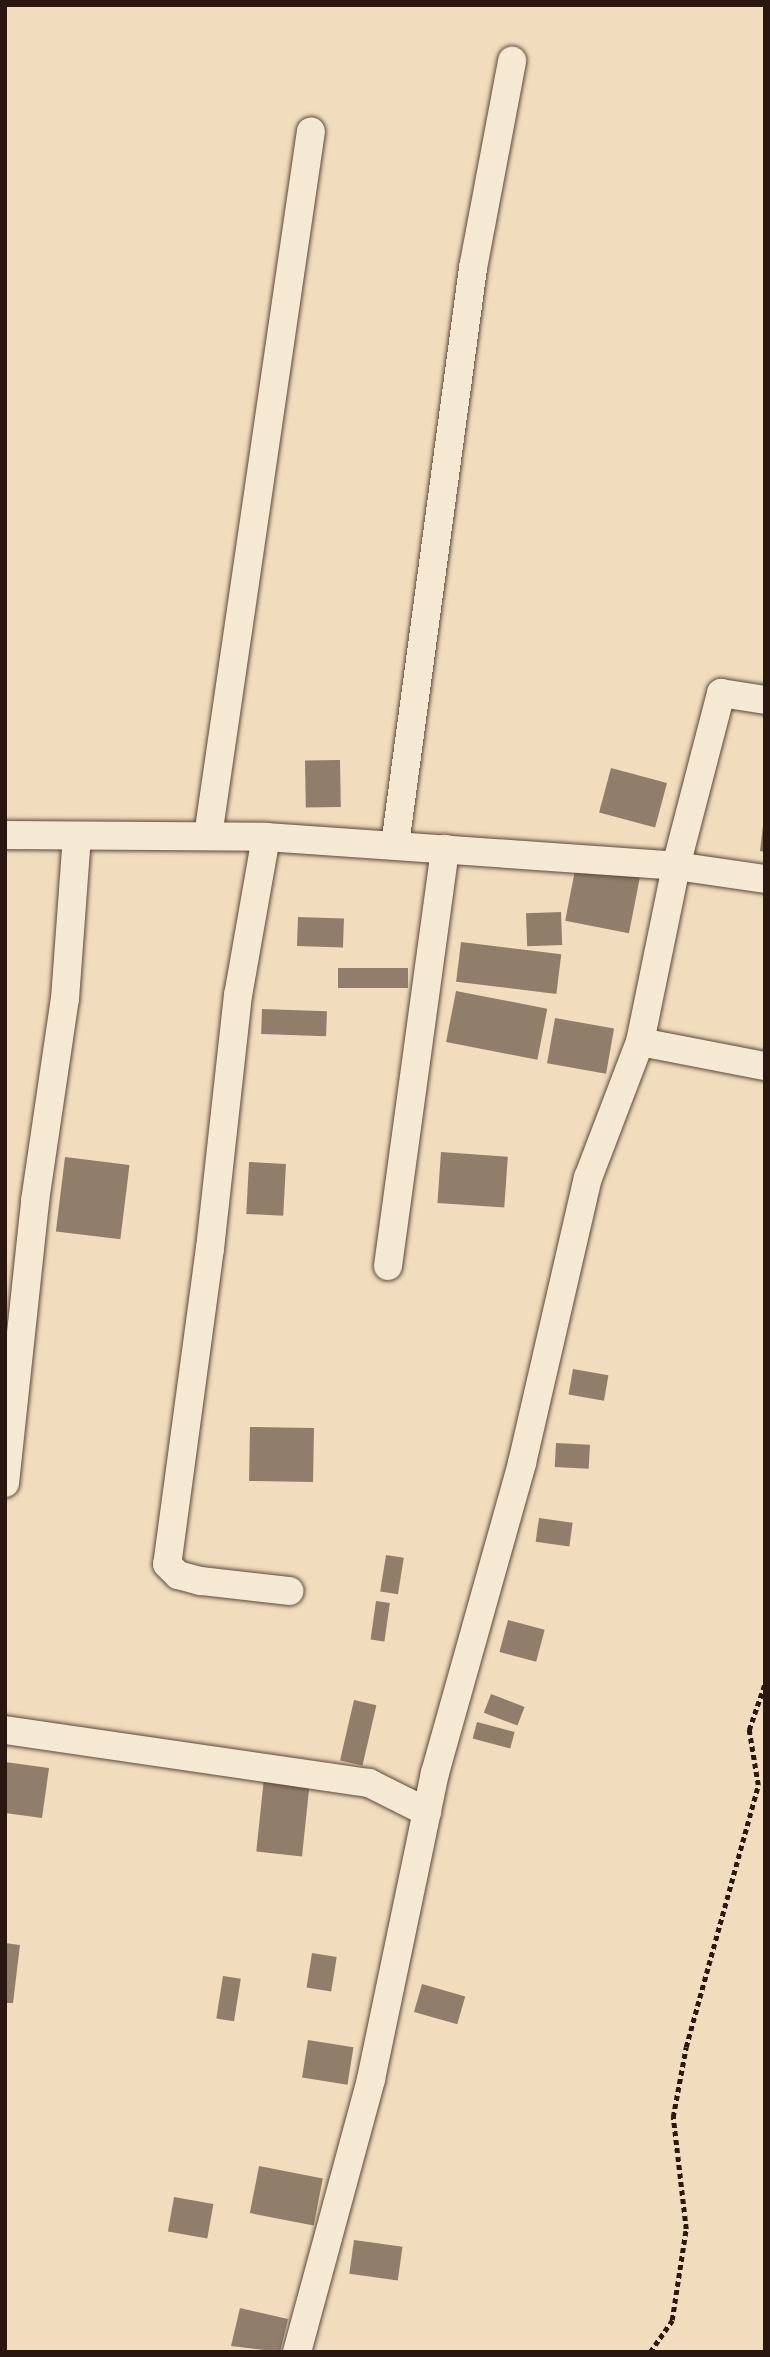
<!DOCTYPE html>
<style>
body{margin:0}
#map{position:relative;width:770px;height:2357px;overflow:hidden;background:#f1ddbd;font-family:"IM FELL English",serif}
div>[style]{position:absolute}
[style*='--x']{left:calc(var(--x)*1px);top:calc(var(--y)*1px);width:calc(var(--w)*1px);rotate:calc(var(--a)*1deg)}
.building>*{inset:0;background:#917e6a;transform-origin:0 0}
.path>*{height:4.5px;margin-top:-2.25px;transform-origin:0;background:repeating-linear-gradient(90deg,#2a1710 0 5px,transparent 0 8.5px)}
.roads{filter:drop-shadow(0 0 2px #5c483b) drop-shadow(0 0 2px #5c483b)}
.street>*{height:28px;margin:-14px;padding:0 14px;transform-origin:14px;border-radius:14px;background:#f6e9d4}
span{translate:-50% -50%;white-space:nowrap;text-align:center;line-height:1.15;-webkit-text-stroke:5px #f6e9d4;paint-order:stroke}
.frame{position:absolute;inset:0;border:7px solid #2a1710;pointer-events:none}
</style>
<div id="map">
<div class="building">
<div style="left:340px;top:760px;width:47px;height:35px;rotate:89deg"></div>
<div style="left:611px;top:768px;width:58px;height:46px;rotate:15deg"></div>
<div style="clip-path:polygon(763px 826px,765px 826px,765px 852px,760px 851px)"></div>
<div style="left:577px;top:860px;width:65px;height:62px;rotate:11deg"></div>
<div style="left:561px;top:912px;width:33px;height:35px;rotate:88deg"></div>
<div style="left:298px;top:917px;width:46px;height:29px;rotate:2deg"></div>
<div style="left:461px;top:942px;width:101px;height:40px;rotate:7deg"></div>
<div style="left:338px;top:968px;width:70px;height:20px"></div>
<div style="left:456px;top:991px;width:93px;height:52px;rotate:11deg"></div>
<div style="left:262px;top:1009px;width:65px;height:25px;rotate:2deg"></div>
<div style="left:555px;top:1018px;width:60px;height:46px;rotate:10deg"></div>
<div style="left:441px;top:1152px;width:67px;height:51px;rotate:4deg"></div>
<div style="left:65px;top:1157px;width:65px;height:75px;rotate:7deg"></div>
<div style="left:249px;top:1162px;width:37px;height:52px;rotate:3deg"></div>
<div style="left:573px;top:1369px;width:36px;height:26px;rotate:10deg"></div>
<div style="left:250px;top:1427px;width:64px;height:54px;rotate:1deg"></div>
<div style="left:556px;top:1443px;width:34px;height:24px;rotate:3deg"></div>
<div style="left:539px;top:1518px;width:34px;height:24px;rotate:8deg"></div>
<div style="left:386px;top:1555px;width:18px;height:37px;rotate:9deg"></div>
<div style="left:376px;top:1601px;width:14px;height:39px;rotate:8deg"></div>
<div style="left:508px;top:1620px;width:38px;height:33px;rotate:15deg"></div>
<div style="left:491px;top:1694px;width:36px;height:20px;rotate:21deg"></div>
<div style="left:354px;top:1700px;width:23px;height:62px;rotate:13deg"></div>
<div style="left:477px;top:1722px;width:39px;height:17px;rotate:15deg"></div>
<div style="clip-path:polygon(5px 1762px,49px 1768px,42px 1818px,5px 1813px)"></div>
<div style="left:264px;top:1778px;width:46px;height:74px;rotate:6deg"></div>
<div style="clip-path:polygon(5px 1943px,20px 1945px,13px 2003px,5px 2003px)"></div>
<div style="left:312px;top:1953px;width:25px;height:35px;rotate:9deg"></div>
<div style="left:223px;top:1976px;width:18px;height:43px;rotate:9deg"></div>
<div style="left:422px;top:1984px;width:45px;height:29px;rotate:16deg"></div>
<div style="left:308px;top:2040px;width:46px;height:38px;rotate:9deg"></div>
<div style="left:259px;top:2166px;width:65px;height:48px;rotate:11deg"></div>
<div style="left:174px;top:2197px;width:40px;height:35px;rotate:10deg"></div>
<div style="left:354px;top:2240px;width:49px;height:34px;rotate:8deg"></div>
<div style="clip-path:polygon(240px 2308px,288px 2319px,280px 2352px,231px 2346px)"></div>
</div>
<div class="path">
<div style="--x:650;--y:2352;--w:39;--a:-55"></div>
<div style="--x:672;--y:2320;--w:92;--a:-81.3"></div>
<div style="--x:686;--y:2229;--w:113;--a:-96.6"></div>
<div style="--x:673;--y:2117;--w:71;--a:-79.5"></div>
<div style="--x:686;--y:2047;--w:272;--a:-74.6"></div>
<div style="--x:758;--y:1785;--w:56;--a:-99.3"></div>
<div style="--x:749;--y:1730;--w:50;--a:-71.2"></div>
</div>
<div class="roads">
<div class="street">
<div style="--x:5;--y:835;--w:261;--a:0.4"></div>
<div style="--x:266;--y:837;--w:411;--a:4"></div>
<div style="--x:676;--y:866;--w:90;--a:8.3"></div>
<div style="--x:208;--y:836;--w:712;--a:-81.69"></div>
<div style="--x:266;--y:837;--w:160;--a:100"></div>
<div style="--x:238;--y:995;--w:255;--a:96.3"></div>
<div style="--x:210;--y:1248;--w:319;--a:97.7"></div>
<div style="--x:167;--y:1564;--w:16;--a:45"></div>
<div style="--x:178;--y:1575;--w:24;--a:15"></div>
<div style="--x:201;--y:1581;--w:89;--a:6.5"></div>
<div style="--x:395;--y:845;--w:582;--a:-82.3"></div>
<div style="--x:473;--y:268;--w:211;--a:-79.3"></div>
<div style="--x:640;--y:1042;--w:127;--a:10.9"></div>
<div style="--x:388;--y:1266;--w:421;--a:-82.2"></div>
<div style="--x:5;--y:1483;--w:284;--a:-83.9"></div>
<div style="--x:35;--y:1201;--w:204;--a:-81.6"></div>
<div style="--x:65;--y:999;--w:163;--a:-85.8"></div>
<div style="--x:5;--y:1730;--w:368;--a:8.3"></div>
<div style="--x:369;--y:1783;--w:65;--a:26.6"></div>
<div style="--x:297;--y:2352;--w:283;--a:-74.8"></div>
<div style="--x:371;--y:2079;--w:313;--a:-78.2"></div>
<div style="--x:435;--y:1773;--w:322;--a:-74.3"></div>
<div style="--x:522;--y:1463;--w:293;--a:-77"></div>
<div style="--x:588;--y:1178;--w:146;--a:-69.1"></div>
<div style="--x:640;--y:1042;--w:180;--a:-78.4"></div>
<div style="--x:676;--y:866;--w:179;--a:-75.4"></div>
<div style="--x:721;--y:693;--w:45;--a:9"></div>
</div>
</div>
<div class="frame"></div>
</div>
